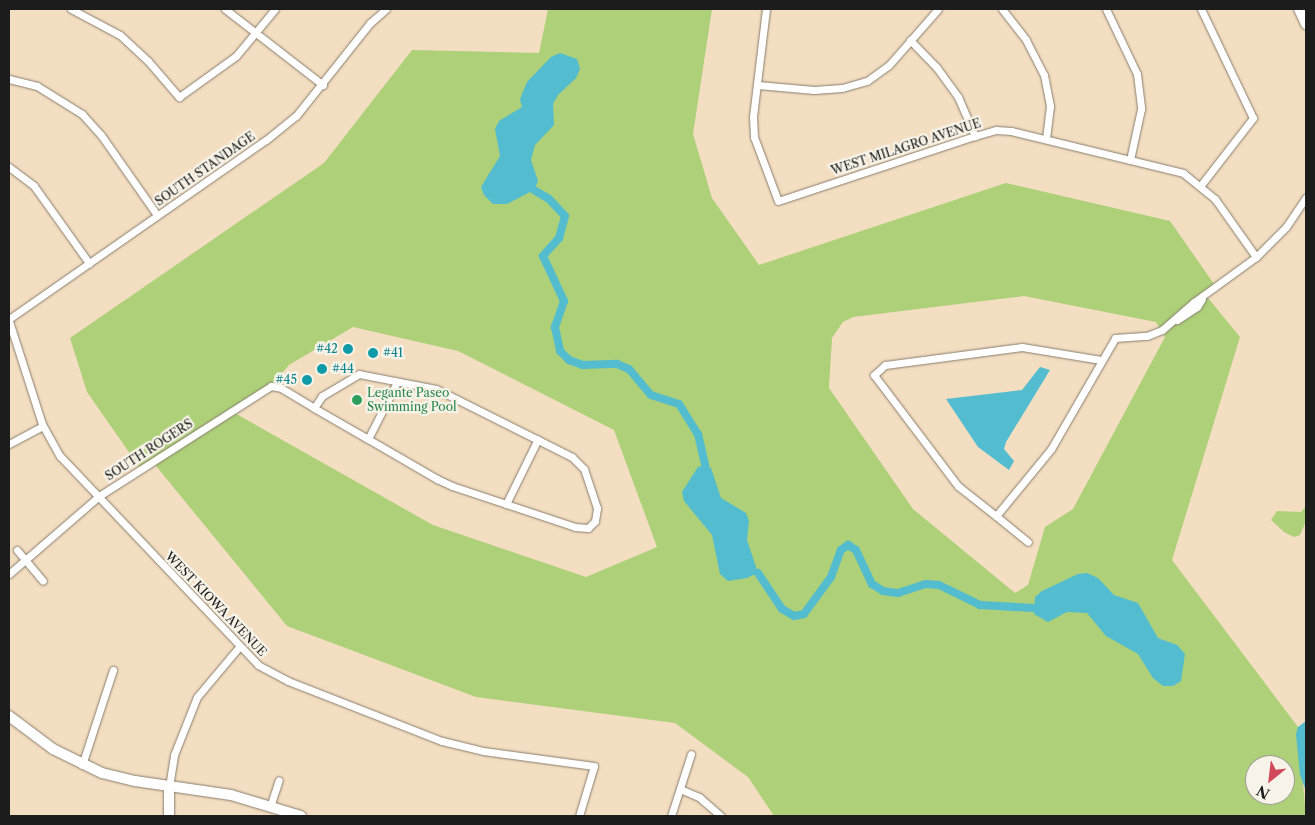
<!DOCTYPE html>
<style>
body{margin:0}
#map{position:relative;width:1315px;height:825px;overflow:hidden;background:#f3dec1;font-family:"Libre Caslon Text",serif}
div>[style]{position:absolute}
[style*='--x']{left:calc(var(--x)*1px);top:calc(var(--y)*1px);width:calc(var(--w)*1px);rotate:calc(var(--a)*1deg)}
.green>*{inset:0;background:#add079}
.water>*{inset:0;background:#53bccf}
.canal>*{height:8px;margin:-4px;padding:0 4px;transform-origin:4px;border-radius:4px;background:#53bccf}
.roads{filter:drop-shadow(0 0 1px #887d6e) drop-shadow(0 0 1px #887d6e)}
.street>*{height:7px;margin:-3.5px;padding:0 3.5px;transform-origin:3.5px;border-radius:3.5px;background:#fff}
.secondary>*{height:10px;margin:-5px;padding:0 5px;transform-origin:5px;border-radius:5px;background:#fff}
.dots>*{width:14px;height:14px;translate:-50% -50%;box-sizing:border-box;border:2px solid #f7f3e8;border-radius:50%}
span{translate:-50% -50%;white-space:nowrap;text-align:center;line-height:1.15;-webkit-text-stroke:4.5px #f7f3e8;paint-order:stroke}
.street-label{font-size:12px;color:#1c1c1c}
.culture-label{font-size:12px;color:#0d838f}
.right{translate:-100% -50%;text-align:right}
.left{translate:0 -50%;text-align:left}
.leisure-label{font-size:12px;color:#27864d}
.frame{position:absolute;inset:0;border:10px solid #1c1c1c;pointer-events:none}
.north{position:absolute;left:1245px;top:755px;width:50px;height:50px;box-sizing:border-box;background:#f7f3e8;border:1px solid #9f9d96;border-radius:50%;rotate:209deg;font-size:14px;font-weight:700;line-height:20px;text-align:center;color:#1c1c1c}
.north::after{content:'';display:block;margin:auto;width:18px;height:22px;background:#d1495b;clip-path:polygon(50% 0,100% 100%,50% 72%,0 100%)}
</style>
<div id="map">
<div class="green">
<div style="clip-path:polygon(evenodd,548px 9px,712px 9px,693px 134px,712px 198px,759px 265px,1006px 183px,1170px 221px,1214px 284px,1204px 293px,1240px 337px,1172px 560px,1298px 727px,1306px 816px,774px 816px,748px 777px,675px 723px,476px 697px,287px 626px,152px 461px,140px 468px,87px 392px,70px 338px,324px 163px,412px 50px,539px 53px,548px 9px,1024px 296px,1156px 322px,1165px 337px,1073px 509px,1045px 527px,1028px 585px,1015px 593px,913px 509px,829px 388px,832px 338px,843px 322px,853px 317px,1024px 296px,548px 9px,353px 327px,458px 351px,614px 430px,657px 547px,586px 577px,433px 525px,231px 411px,271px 386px,289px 365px,353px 327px,548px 9px,1255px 765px,1285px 765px,1285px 795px,1255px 795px,1255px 765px)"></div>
<div style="clip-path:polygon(1306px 506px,1306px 521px,1300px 535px,1294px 537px,1284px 532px,1271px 520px,1277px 511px,1301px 512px)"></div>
</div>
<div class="water">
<div style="clip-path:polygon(560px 53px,577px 59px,580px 69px,576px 78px,558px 95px,553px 104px,554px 125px,535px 145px,531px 160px,538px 181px,534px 190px,507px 204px,493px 204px,484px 195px,481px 187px,500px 156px,495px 129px,499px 121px,522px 107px,520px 99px,527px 82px,551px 57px)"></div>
<div style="clip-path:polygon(1040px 367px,1050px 370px,1006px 442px,1004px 449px,1014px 461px,1009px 470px,978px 447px,946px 399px,1022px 390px)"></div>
<div style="clip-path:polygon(705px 465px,711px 468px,721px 498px,746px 513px,749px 521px,747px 540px,758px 573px,747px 578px,728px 581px,720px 574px,712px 535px,684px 501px,682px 492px,698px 467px)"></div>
<div style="clip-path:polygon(1087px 573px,1098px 578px,1114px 595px,1138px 603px,1158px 638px,1177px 645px,1185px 654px,1181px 681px,1173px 686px,1163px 686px,1153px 678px,1138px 654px,1106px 636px,1087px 613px,1067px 612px,1048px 622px,1034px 614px,1035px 597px,1042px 591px,1078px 574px)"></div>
<div style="clip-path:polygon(1306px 721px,1306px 791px,1300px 775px,1296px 734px,1298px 727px)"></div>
</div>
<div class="canal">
<div style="--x:534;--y:190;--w:17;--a:31"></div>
<div style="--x:549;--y:199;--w:23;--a:47"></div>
<div style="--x:565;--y:216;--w:23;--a:105"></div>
<div style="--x:559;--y:238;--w:24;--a:132"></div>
<div style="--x:543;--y:256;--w:50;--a:65"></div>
<div style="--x:564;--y:301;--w:28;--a:109"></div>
<div style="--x:555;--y:327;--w:25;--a:78"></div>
<div style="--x:560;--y:351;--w:13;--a:45"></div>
<div style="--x:569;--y:360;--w:15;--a:20"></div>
<div style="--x:583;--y:365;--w:34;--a:-2"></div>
<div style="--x:617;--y:364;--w:13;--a:23"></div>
<div style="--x:629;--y:369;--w:34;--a:50"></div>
<div style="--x:651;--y:395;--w:29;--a:18"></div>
<div style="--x:679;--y:404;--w:36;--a:58"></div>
<div style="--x:698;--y:434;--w:32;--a:77"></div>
<div style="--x:758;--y:573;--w:43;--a:56.3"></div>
<div style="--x:782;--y:609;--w:14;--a:30"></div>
<div style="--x:794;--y:616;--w:10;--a:-11"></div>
<div style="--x:804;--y:614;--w:46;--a:-53.9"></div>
<div style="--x:831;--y:577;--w:29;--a:-70"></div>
<div style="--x:841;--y:550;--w:9;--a:-36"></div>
<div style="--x:848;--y:545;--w:9;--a:32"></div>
<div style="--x:856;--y:550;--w:38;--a:65"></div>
<div style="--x:872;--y:584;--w:13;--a:32"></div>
<div style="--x:883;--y:591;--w:15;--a:8"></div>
<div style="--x:898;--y:593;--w:29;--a:-18"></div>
<div style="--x:926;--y:584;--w:13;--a:4"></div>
<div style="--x:939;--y:585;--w:46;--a:26"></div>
<div style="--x:980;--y:605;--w:53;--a:3.2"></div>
</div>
<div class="roads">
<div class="street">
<div style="--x:71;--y:9;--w:55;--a:28"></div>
<div style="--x:120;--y:35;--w:38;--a:43"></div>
<div style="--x:148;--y:61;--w:48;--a:49.3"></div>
<div style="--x:179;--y:97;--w:70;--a:-35.7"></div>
<div style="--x:236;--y:56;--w:61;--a:-50.3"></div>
<div style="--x:225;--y:9;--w:124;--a:37.8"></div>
<div style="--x:766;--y:9;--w:109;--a:96.9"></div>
<div style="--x:753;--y:117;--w:20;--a:87"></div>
<div style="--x:754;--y:137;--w:68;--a:69.4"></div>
<div style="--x:778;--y:201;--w:207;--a:-18.3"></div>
<div style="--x:975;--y:136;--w:22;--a:-16"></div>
<div style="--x:996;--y:130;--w:15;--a:4"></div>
<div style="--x:1011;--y:131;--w:177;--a:13.7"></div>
<div style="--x:1183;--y:173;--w:41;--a:39.1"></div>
<div style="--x:1215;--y:199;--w:71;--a:54.7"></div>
<div style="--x:1002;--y:9;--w:39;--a:52"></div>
<div style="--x:1026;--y:40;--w:39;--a:63"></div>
<div style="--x:1044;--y:75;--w:32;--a:79"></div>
<div style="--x:1050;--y:106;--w:33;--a:97"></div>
<div style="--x:1106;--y:9;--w:72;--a:64.5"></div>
<div style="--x:1137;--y:74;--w:35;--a:83"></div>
<div style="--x:1141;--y:109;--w:52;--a:102.2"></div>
<div style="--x:910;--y:40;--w:39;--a:46"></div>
<div style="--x:937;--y:68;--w:36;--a:54"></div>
<div style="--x:958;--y:97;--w:43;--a:66.4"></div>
<div style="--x:9;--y:79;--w:29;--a:14"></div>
<div style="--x:37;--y:86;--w:53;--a:31.9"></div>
<div style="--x:82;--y:114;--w:28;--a:48"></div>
<div style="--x:101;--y:135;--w:98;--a:55"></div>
<div style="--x:758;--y:85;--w:56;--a:5.1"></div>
<div style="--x:814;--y:90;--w:28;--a:-4"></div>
<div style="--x:842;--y:88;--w:26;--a:-16"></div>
<div style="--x:867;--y:81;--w:27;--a:-36"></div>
<div style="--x:889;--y:65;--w:74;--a:-48.8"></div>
<div style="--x:9;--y:167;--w:31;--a:37"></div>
<div style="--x:34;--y:186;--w:95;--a:54.5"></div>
<div style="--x:1201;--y:185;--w:85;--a:-52.2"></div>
<div style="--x:1253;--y:118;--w:121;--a:-115.5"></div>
<div style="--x:9;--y:319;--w:313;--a:-34.9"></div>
<div style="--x:266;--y:140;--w:38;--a:-39"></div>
<div style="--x:296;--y:116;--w:119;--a:-51.5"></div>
<div style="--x:370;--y:23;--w:21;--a:-41"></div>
<div style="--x:1177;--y:320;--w:24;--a:-33"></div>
<div style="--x:1197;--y:307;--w:9;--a:-58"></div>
<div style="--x:9;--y:321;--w:108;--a:72.2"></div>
<div style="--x:42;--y:424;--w:37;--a:61"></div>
<div style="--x:60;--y:456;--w:288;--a:46.5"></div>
<div style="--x:258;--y:665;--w:34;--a:28"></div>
<div style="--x:288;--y:681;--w:165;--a:21.3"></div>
<div style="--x:442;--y:741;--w:42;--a:13.7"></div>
<div style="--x:483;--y:751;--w:112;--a:7.7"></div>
<div style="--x:594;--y:766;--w:52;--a:106.7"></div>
<div style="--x:1101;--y:360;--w:80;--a:-170.7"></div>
<div style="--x:1022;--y:347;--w:138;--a:172.5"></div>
<div style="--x:885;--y:365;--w:15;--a:138"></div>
<div style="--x:874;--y:375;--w:139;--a:52.9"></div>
<div style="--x:958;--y:486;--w:48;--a:38.3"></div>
<div style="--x:996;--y:516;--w:87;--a:-50.6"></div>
<div style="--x:1051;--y:449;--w:128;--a:-60"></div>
<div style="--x:1115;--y:338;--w:32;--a:-4"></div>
<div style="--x:1147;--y:336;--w:16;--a:-22"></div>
<div style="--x:1162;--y:330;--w:43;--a:-41.2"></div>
<div style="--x:1194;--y:302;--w:77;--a:-36"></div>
<div style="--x:1256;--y:257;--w:42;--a:-45"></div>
<div style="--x:1286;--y:227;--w:36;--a:-56"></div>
<div style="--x:368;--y:439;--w:64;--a:-63"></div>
<div style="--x:9;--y:444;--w:38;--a:-28"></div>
<div style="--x:506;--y:504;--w:72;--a:-63.8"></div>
<div style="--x:996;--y:516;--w:41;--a:39.1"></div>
<div style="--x:17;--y:550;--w:40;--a:50"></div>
<div style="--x:9;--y:574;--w:119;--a:-40.9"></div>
<div style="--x:99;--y:496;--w:204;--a:-32.6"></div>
<div style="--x:271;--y:386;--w:10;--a:11"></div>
<div style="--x:281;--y:388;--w:39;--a:31"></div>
<div style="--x:314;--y:408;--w:62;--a:29.9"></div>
<div style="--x:368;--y:439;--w:80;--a:30.1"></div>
<div style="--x:437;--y:479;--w:17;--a:25"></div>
<div style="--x:452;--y:486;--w:130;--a:18.4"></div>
<div style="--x:575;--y:527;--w:13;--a:4"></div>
<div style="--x:588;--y:528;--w:10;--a:-45"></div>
<div style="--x:595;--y:521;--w:13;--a:-81"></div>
<div style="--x:597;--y:508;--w:41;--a:-108.4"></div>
<div style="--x:584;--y:469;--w:17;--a:-135"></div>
<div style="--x:572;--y:457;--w:152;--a:-153.4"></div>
<div style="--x:436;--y:389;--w:78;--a:-169"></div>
<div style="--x:359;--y:374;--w:43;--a:149.3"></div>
<div style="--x:322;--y:396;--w:14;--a:124"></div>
<div style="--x:82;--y:765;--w:100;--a:-71.9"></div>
<div style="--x:169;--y:787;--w:32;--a:-81"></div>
<div style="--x:174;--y:755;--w:62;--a:-68.4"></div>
<div style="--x:197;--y:697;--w:65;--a:-50"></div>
<div style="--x:680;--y:789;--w:21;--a:23"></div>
<div style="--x:699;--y:797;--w:29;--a:41"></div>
<div style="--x:270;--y:807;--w:28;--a:-72"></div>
<div style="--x:671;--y:816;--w:65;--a:-72.1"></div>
</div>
<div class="secondary">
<div style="--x:1299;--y:9;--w:17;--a:65"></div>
<div style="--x:9;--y:716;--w:55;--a:36.9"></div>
<div style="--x:53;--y:749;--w:55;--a:26.1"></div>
<div style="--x:102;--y:773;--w:34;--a:14"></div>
<div style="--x:135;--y:781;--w:97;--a:8.3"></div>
<div style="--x:231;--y:795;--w:73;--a:16.7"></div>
<div style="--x:169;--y:816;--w:29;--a:-90"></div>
</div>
</div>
<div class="dots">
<div style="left:348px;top:349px;background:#0f9aa8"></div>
<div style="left:373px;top:353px;background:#0f9aa8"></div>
<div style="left:322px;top:369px;background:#0f9aa8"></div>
<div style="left:307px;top:380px;background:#0f9aa8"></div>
<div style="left:357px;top:400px;background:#2e9e5b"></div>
</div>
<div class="street-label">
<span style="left:906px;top:147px;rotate:-18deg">WEST MILAGRO AVENUE</span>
<span style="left:205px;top:169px;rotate:-35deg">SOUTH STANDAGE</span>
<span style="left:149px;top:450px;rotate:-33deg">SOUTH ROGERS</span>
<span style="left:216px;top:604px;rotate:46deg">WEST KIOWA AVENUE</span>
</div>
<div class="culture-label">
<span class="right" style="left:338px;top:349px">#42</span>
<span class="left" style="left:383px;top:353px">#41</span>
<span class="left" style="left:332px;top:369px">#44</span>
<span class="right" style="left:297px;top:380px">#45</span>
</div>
<div class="leisure-label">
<span class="left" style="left:367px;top:400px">Legante Paseo<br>Swimming Pool</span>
</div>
<div class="frame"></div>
<div class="north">N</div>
</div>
